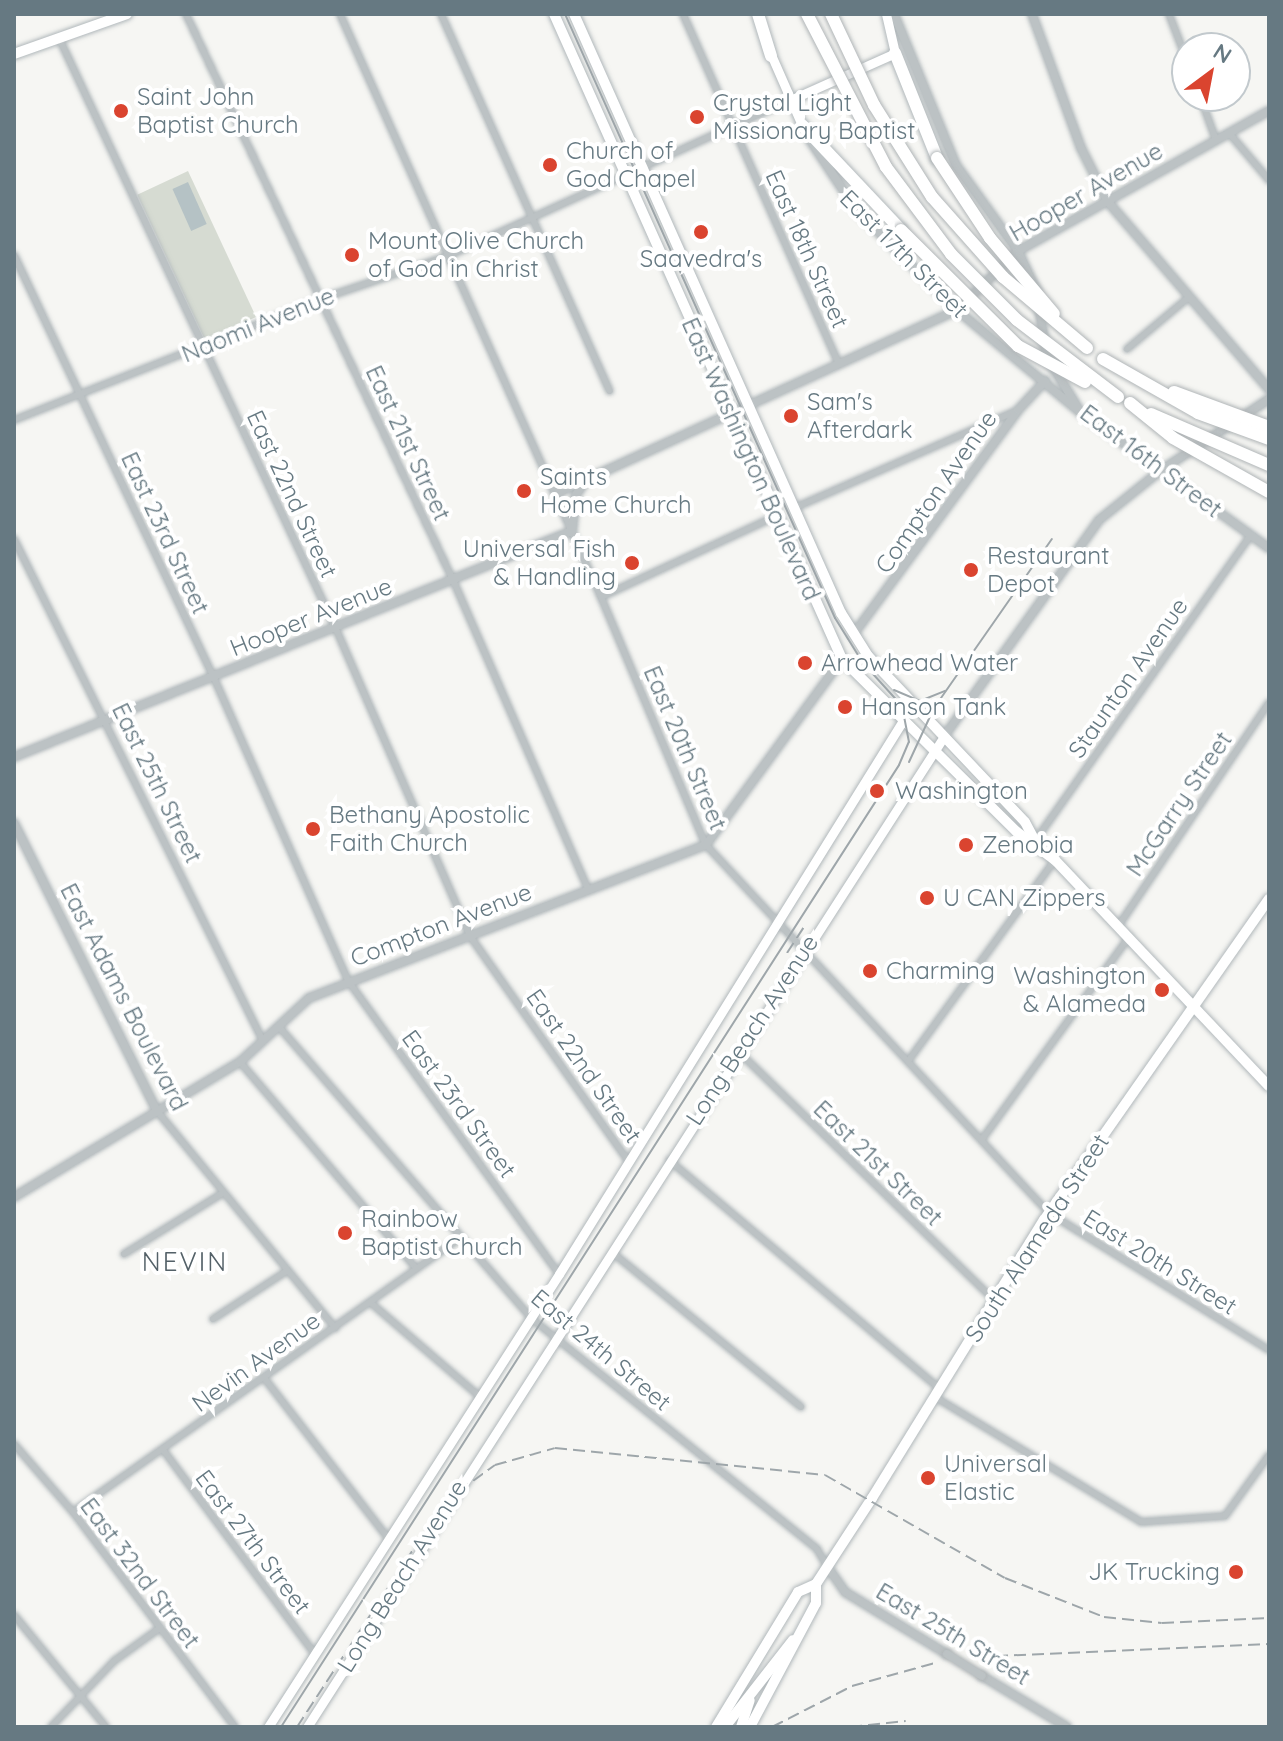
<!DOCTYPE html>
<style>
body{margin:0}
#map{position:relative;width:1283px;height:1741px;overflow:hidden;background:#f6f6f3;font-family:Quicksand,sans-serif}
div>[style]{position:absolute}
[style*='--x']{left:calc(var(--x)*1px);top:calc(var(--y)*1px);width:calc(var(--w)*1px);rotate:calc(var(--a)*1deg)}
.green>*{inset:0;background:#d6dbd2;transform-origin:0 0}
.water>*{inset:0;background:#b5c2c5;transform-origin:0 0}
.roads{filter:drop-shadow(0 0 2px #b1b8bb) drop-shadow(0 0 2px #b1b8bb)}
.minor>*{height:6px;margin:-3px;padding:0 3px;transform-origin:3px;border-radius:3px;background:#bcc2c4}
.tertiary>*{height:8px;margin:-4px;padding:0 4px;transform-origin:4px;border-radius:4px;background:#bcc2c4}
.secondary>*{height:9px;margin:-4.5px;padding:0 4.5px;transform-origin:4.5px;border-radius:4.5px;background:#fff}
.primary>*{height:10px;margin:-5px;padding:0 5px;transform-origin:5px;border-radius:5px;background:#fff}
.motorway>*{height:12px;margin:-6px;padding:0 6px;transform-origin:6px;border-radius:6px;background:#fff}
.tram>*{height:2px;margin:-1px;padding:0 1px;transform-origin:1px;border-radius:1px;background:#9ea6aa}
.rail>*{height:2px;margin-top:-1px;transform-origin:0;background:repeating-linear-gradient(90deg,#9ea6aa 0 12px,transparent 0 18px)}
.bridges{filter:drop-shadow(0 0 2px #b0b5b7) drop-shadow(0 0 2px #b0b5b7)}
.tertiary-bridge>*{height:8px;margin:-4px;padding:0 4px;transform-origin:4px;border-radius:4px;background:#bcc2c4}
.motorway-bridge>*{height:12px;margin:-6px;padding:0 6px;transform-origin:6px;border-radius:6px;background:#fff}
.dots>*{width:22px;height:22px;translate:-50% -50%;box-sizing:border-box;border:4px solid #fff;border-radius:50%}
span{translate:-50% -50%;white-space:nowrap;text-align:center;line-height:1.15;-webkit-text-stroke:8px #fff;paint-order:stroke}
.poi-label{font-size:24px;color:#667982}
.left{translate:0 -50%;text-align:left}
.right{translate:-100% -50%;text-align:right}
.street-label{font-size:24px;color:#667982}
.neighbourhood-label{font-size:26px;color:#546168;letter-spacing:2px}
.frame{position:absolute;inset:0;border:16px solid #667982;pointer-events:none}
.north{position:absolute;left:1171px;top:32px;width:80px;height:80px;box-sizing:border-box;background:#fff;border:2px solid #c2c9cd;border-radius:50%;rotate:32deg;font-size:22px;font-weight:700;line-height:32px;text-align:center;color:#667982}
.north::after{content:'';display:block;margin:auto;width:28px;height:36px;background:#da442f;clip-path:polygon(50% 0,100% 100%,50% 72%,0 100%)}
</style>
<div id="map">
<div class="green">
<div style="left:188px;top:171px;width:161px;height:56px;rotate:65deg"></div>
</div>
<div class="water">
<div style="left:188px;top:182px;width:46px;height:17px;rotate:66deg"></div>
</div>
<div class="roads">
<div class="minor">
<div style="--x:186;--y:14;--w:626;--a:64.75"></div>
<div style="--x:453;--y:580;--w:339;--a:66.4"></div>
<div style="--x:340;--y:14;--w:639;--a:65.88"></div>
<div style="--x:601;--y:597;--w:269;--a:67.1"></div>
<div style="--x:706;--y:845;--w:503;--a:47.01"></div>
<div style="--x:1049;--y:1213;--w:259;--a:31.9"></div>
<div style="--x:441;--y:14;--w:413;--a:65.9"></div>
<div style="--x:683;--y:14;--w:384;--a:66"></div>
<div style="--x:1169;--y:14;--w:50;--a:69"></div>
<div style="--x:59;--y:38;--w:653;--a:64.89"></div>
<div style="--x:336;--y:629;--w:335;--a:66.4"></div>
<div style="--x:470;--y:936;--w:276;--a:54.9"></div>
<div style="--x:1200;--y:96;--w:47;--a:70"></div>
<div style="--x:1229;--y:133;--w:62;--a:49.6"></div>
<div style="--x:14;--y:255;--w:468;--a:64.7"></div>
<div style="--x:214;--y:678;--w:333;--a:66.1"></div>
<div style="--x:349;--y:982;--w:360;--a:54.3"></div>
<div style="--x:1127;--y:349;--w:81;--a:-40"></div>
<div style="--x:14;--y:420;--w:330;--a:-21.5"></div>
<div style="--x:321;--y:299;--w:134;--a:-18.7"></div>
<div style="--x:448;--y:256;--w:376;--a:-24.5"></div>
<div style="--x:794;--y:508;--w:244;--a:-23.6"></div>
<div style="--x:14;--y:539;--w:560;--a:63.62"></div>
<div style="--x:601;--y:597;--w:193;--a:-24.8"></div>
<div style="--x:1035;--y:841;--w:375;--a:-54.8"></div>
<div style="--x:1119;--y:925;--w:268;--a:-56"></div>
<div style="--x:280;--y:1028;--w:384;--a:49.1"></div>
<div style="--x:531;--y:1318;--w:368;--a:38.9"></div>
<div style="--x:817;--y:1549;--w:20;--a:60"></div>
<div style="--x:738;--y:1051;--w:357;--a:44.2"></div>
<div style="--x:909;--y:1060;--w:248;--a:-53.9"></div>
<div style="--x:240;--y:1062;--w:272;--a:49.5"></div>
<div style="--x:157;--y:1111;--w:281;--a:50.6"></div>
<div style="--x:983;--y:1138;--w:250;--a:-54"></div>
<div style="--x:669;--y:1160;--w:355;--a:40.2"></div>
<div style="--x:613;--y:1253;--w:243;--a:39.3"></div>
<div style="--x:124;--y:1254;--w:114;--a:-31.7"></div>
<div style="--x:371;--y:1303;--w:143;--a:40.7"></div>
<div style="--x:213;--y:1319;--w:88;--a:-33"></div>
<div style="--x:265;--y:1379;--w:200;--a:52.3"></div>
<div style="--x:935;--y:1397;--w:241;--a:31.2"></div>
<div style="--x:1141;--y:1522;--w:84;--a:-4.1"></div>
<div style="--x:1225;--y:1516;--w:75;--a:-54.2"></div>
<div style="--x:14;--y:1444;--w:90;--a:49.1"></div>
<div style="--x:73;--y:1512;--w:269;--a:53"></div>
<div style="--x:164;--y:1451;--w:253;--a:53.4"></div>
<div style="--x:73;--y:1512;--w:472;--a:-35.3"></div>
<div style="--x:14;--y:1615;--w:145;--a:50.6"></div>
<div style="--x:51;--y:1727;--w:91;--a:-46.3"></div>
<div style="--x:114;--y:1661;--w:57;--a:-35.7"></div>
</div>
<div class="tertiary">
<div style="--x:894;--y:14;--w:163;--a:67.7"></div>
<div style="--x:956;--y:165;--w:106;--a:54.2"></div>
<div style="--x:1018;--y:251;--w:45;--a:65.1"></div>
<div style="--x:1032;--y:14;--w:143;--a:69.9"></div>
<div style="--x:1081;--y:148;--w:60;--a:63.4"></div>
<div style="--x:1108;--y:202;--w:247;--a:49.3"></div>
<div style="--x:808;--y:137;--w:89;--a:56.5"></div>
<div style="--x:857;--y:211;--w:141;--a:44.7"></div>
<div style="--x:957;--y:310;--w:160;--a:39.7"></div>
<div style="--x:1039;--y:305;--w:50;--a:82"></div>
<div style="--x:1046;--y:355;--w:68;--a:58.9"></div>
<div style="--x:1081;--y:413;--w:231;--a:35.7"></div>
<div style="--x:555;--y:494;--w:442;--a:-24.6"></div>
<div style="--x:957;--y:310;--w:85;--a:-44"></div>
<div style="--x:1018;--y:251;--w:287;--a:-29.2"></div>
<div style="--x:853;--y:635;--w:279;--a:-53.7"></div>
<div style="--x:1018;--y:410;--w:40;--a:-47"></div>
<div style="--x:943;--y:738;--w:268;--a:-54.4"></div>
<div style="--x:1099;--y:520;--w:78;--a:-38.8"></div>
<div style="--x:1160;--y:471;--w:131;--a:-33.4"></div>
<div style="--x:14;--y:757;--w:602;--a:-22.05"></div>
<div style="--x:572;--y:531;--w:36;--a:-84"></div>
<div style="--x:576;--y:495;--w:17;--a:-57"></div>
<div style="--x:14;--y:823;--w:322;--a:63.6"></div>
<div style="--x:14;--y:1197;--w:263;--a:-30.9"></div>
<div style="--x:240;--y:1062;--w:94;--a:-42.8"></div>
<div style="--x:309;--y:998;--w:425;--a:-21.1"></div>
<div style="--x:706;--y:845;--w:230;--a:-53.8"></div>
<div style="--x:827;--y:1566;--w:32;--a:55"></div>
<div style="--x:845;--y:1592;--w:119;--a:31.3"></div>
<div style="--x:982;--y:1676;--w:99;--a:31"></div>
</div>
<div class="secondary">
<div style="--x:769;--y:50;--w:82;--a:66.3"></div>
<div style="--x:790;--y:100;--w:115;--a:-24.1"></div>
<div style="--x:895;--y:53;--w:40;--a:-103"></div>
<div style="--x:268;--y:1727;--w:538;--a:-57.28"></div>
<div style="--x:559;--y:1274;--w:650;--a:-58.14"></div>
<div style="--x:307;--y:1727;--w:1176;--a:-57.26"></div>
</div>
<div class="primary">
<div style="--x:554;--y:14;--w:706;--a:65.94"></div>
<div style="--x:842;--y:659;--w:246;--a:44.7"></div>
<div style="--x:1017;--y:832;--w:47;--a:36.4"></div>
<div style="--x:1055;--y:860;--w:311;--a:46.6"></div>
<div style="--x:574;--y:14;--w:656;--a:65.98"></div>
<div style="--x:841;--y:613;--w:51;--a:57.9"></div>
<div style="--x:868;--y:656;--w:228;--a:46.6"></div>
<div style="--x:1025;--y:822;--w:21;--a:62"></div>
<div style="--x:14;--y:54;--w:120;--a:-19.5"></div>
<div style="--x:716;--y:1727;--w:158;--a:-58.7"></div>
<div style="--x:798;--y:1592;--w:20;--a:-24"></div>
<div style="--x:816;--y:1584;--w:103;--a:-56.9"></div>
<div style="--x:872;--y:1498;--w:327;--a:-58.3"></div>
<div style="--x:1044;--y:1220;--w:392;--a:-55"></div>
<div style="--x:725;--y:1727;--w:110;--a:-52"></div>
<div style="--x:741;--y:1727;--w:28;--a:-72"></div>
<div style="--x:750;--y:1727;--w:140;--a:-62"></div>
<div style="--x:816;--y:1603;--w:19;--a:-90"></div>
</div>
<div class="motorway">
<div style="--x:758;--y:14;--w:44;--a:72.8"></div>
<div style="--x:895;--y:53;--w:113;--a:68.2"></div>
<div style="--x:802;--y:125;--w:144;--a:46.7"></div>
</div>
</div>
<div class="tram">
<div style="--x:894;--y:690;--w:28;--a:23"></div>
<div style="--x:920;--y:701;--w:27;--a:-22"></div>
<div style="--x:909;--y:762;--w:60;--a:-65.2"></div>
<div style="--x:934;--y:708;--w:206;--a:-55.1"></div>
<div style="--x:281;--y:1727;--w:1143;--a:-57.28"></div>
<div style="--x:899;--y:765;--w:25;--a:-67"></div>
<div style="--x:909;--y:742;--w:37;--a:-101"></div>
<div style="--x:902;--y:706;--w:58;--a:-132.2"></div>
<div style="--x:863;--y:663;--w:53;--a:-121.9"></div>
<div style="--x:835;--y:618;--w:662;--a:-114.09"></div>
</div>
<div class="rail">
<div style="--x:787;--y:953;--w:30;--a:-57"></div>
<div style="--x:996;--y:1656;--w:273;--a:-2.5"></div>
<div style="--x:297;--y:1727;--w:269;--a:-56.8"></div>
<div style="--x:444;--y:1502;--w:63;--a:-36"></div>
<div style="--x:495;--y:1465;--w:62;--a:-15.8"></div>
<div style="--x:555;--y:1448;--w:271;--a:5.7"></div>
<div style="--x:825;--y:1475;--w:207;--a:29.8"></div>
<div style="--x:1005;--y:1578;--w:106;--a:21.5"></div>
<div style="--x:1104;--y:1617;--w:58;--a:5.9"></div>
<div style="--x:1162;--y:1623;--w:107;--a:-2.7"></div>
<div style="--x:772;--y:1727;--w:90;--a:-27.1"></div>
<div style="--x:852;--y:1686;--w:86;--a:-15.5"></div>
<div style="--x:850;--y:1727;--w:56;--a:-6.1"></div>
</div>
<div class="bridges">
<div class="tertiary-bridge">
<div style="--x:947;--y:1654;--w:41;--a:32.2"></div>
</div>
<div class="motorway-bridge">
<div style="--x:807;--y:14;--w:172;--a:62.7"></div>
<div style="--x:886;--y:167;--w:109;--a:53.2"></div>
<div style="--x:951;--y:254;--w:93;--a:45"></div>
<div style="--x:1017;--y:320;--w:127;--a:37.3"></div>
<div style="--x:831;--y:14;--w:101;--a:64.7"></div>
<div style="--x:874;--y:105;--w:109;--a:57.8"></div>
<div style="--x:932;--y:197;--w:107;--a:48.4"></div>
<div style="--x:1003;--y:277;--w:110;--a:40.2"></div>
<div style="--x:937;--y:158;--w:96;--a:56.5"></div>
<div style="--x:990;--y:238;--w:99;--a:49.9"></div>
<div style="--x:901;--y:230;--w:165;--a:44.8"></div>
<div style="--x:1018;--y:346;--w:76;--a:28.2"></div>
<div style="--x:1103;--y:359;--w:109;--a:29.6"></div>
<div style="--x:1198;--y:413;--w:76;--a:20.1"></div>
<div style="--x:1174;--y:392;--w:101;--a:20.2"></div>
<div style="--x:1130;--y:403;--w:55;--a:39.1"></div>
<div style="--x:1173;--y:438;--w:110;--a:29.4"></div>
<div style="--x:1151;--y:414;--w:129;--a:23.4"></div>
</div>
</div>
<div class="dots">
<div style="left:121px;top:111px;background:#da442f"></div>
<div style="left:697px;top:117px;background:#da442f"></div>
<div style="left:550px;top:165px;background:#da442f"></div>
<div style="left:701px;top:232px;background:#da442f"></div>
<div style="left:352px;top:255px;background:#da442f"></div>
<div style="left:791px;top:416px;background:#da442f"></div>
<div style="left:524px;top:491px;background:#da442f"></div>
<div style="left:632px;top:563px;background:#da442f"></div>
<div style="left:971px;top:570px;background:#da442f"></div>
<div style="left:805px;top:663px;background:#da442f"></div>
<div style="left:845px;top:707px;background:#da442f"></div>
<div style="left:877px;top:791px;background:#da442f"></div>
<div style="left:313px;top:829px;background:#da442f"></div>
<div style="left:966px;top:845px;background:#da442f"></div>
<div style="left:927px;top:898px;background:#da442f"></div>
<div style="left:870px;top:971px;background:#da442f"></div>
<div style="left:1162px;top:990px;background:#da442f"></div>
<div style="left:345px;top:1233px;background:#da442f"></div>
<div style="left:928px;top:1478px;background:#da442f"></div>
<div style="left:1236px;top:1572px;background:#da442f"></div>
</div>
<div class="poi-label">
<span class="left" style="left:137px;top:111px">Saint John<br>Baptist Church</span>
<span class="left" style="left:713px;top:117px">Crystal Light<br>Missionary Baptist</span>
<span class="left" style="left:566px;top:165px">Church of<br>God Chapel</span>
<span class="left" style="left:368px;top:255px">Mount Olive Church<br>of God in Christ</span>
<span style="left:701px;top:259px">Saavedra's</span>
<span class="left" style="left:807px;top:416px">Sam's<br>Afterdark</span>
<span class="left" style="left:540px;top:491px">Saints<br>Home Church</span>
<span class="right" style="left:616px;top:563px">Universal Fish<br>&amp; Handling</span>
<span class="left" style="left:987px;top:570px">Restaurant<br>Depot</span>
<span class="left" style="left:821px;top:663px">Arrowhead Water</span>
<span class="left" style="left:861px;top:707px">Hanson Tank</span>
<span class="left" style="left:895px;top:791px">Washington</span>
<span class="left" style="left:329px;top:829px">Bethany Apostolic<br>Faith Church</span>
<span class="left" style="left:982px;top:845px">Zenobia</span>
<span class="left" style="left:943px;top:898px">U CAN Zippers</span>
<span class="left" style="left:886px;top:971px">Charming</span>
<span class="right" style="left:1146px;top:990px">Washington<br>&amp; Alameda</span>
<span class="left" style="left:361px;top:1233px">Rainbow<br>Baptist Church</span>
<span class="left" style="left:944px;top:1478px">Universal<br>Elastic</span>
<span class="right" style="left:1220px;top:1572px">JK Trucking</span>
</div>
<div class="street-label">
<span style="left:1086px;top:192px;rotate:-30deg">Hooper Avenue</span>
<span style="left:807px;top:249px;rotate:66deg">East 18th Street</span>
<span style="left:904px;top:254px;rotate:45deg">East 17th Street</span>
<span style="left:258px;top:325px;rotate:-22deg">Naomi Avenue</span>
<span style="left:408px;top:443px;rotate:65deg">East 21st Street</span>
<span style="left:751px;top:459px;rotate:66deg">East Washington Boulevard</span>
<span style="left:1151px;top:461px;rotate:37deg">East 16th Street</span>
<span style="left:936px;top:492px;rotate:-55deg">Compton Avenue</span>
<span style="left:292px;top:494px;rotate:65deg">East 22nd Street</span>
<span style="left:165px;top:533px;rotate:65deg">East 23rd Street</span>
<span style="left:311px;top:617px;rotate:-22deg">Hooper Avenue</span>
<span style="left:1128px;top:678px;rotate:-55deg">Staunton Avenue</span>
<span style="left:685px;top:748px;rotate:67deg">East 20th Street</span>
<span style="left:157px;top:783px;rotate:64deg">East 25th Street</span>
<span style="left:1179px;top:804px;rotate:-56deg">McGarry Street</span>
<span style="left:441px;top:925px;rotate:-21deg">Compton Avenue</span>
<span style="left:124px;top:997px;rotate:63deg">East Adams Boulevard</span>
<span style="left:752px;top:1030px;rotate:-57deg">Long Beach Avenue</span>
<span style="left:584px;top:1066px;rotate:55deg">East 22nd Street</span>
<span style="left:459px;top:1104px;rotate:54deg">East 23rd Street</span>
<span style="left:878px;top:1163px;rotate:44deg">East 21st Street</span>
<span style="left:1037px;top:1238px;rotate:-57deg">South Alameda Street</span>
<span style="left:1160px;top:1262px;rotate:32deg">East 20th Street</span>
<span style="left:601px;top:1350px;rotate:40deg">East 24th Street</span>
<span style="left:256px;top:1362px;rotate:-36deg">Nevin Avenue</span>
<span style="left:253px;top:1542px;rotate:53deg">East 27th Street</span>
<span style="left:140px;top:1573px;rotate:53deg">East 32nd Street</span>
<span style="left:402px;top:1576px;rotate:-58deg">Long Beach Avenue</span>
<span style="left:953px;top:1634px;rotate:31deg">East 25th Street</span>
</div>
<div class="neighbourhood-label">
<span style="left:185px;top:1262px">NEVIN</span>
</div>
<div class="frame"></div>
<div class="north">N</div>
</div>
